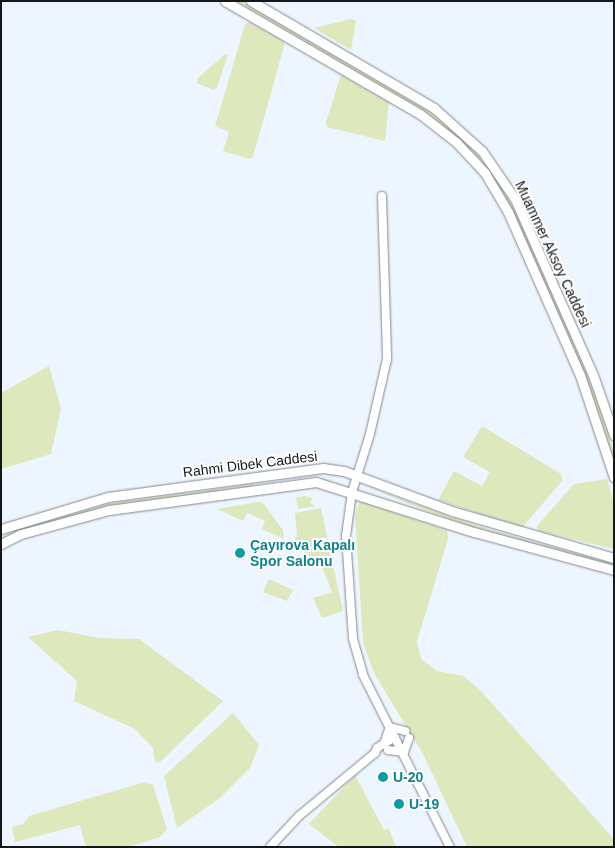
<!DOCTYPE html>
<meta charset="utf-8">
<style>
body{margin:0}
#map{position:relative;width:615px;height:848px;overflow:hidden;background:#edf5fe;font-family:Helvetica,sans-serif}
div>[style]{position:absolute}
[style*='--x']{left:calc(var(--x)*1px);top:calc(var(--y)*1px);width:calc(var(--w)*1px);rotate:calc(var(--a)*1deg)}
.green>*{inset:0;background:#dee8bd}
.roads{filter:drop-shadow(0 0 1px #818890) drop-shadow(0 0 1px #818890)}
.tertiary>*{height:8px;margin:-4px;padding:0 4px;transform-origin:4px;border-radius:4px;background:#fff}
.secondary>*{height:9px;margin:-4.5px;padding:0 4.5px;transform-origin:4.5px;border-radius:4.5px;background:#fff}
.primary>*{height:9px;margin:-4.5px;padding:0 4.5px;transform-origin:4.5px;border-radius:4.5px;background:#fff}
.dots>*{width:14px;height:14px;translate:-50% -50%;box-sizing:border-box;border:2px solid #fff;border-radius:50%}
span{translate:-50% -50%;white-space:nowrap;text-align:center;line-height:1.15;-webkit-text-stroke:4px #fff;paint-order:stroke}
.street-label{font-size:14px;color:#15171b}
.culture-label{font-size:14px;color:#0d838f;font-weight:700}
.left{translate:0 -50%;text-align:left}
.frame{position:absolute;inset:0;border:2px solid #15171b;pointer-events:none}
</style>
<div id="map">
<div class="green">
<div style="clip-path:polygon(236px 1px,243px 1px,424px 108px,447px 124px,481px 157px,479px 159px,460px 140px,423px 111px)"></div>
<div style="clip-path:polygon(351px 19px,356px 21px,351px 50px,314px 28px)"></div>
<div style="clip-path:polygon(249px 22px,284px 41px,284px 46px,253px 157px,249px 159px,223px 151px,229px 132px,215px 126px,245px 24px)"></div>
<div style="clip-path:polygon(225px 54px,228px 55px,217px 87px,214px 90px,197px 83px,198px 78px)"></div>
<div style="clip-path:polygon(341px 75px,389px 102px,385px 141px,327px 127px,326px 122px)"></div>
<div style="clip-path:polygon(495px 175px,516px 212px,597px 398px,614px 450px,614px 461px,588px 385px,514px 215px,493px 177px)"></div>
<div style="clip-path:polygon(49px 366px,61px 409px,51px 454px,1px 469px,1px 393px)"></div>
<div style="clip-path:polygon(482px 426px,561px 474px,562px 481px,522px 528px,438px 500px,454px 471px,482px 486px,490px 472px,463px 457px)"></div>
<div style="clip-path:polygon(607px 479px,614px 504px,614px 549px,538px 531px,537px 526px,574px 484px)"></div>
<div style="clip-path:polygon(253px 484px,254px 486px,115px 506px,1px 541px,1px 538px,15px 531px,111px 503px)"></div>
<div style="clip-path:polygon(367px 487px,484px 528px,614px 564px,614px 567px,458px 523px)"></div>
<div style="clip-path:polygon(305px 496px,313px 498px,310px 503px,316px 506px,298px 509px,296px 497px)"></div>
<div style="clip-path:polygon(360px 501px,447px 530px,448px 539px,417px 641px,421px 659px,437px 671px,463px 676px,478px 688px,597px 820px,614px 840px,614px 847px,467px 847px,423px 754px,374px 673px,363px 643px,355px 514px)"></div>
<div style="clip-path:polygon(258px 502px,263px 503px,283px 530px,284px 539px,262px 529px,265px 521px,247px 513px,243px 521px,217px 509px)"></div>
<div style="clip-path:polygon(321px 508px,343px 611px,322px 618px,313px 598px,332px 592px,323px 569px,293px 542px,297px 536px,295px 513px)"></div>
<div style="clip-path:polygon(269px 579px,293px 590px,287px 601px,263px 592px)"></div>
<div style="clip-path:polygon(58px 630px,99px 638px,139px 639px,223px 701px,159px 763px,155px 762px,153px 748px,135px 729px,74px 701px,77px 681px,28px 637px)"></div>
<div style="clip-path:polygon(233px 713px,259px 745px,250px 768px,220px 798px,177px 828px,164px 776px)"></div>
<div style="clip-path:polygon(355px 775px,384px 830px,389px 829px,396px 847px,339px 847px,309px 824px)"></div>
<div style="clip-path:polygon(145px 782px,153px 785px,167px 829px,160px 837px,129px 847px,86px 847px,80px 825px,15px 842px,12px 827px,23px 824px,29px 816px)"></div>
</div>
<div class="roads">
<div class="tertiary">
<div style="--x:382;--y:196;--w:163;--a:88.2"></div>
<div style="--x:387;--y:359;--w:77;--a:102.8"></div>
<div style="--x:370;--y:434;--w:61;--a:107.2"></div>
<div style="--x:352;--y:492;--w:44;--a:97.8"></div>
<div style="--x:346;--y:536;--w:103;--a:86.1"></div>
<div style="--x:353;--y:639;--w:37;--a:74"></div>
<div style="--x:363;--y:675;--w:193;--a:63.2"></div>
<div style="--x:384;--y:744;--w:18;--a:-71"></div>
<div style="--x:390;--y:727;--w:16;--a:15"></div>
<div style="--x:388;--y:750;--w:16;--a:7"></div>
<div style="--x:404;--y:752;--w:15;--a:-70"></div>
<div style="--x:270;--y:847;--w:42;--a:-46.9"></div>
<div style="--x:299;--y:816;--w:99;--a:-39.7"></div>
<div style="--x:375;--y:753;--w:5;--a:-68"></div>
<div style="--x:377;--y:748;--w:21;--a:-31"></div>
</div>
<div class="secondary">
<div style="--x:225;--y:1;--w:225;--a:30.1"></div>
<div style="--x:420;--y:114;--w:46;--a:37.9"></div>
<div style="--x:456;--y:142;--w:42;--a:46.9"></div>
<div style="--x:485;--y:173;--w:45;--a:59.5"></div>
<div style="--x:508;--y:212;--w:178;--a:66.2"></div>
<div style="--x:580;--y:375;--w:108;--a:71.6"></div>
<div style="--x:251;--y:1;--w:212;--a:30.3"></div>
<div style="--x:434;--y:108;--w:64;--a:41.9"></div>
<div style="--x:482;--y:151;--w:58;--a:55.5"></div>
<div style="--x:515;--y:199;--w:193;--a:66.1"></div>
<div style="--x:593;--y:375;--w:64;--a:70.7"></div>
</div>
<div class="primary">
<div style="--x:1;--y:529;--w:112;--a:-16.7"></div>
<div style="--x:108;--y:497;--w:217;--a:-7.7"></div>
<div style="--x:323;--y:468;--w:21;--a:8"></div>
<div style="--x:344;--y:471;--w:115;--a:20.3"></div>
<div style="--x:452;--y:511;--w:169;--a:16.2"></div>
<div style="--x:1;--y:544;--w:22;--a:-27"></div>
<div style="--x:21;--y:534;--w:91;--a:-15.3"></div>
<div style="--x:109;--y:510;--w:209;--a:-7.7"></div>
<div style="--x:316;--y:482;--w:166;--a:17.6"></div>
<div style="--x:474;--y:532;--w:145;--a:15.2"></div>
</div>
</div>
<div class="dots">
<div style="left:240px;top:553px;background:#0f9aa8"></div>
<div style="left:383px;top:777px;background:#0f9aa8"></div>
<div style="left:399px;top:804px;background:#0f9aa8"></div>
</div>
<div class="street-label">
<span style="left:553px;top:254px;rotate:65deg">Muammer Aksoy Caddesi</span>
<span style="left:250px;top:464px;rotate:-7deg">Rahmi Dibek Caddesi</span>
</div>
<div class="culture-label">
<span class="left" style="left:250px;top:553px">Çayırova Kapalı<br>Spor Salonu</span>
<span class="left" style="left:393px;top:777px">U-20</span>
<span class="left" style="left:409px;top:804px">U-19</span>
</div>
<div class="frame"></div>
</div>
